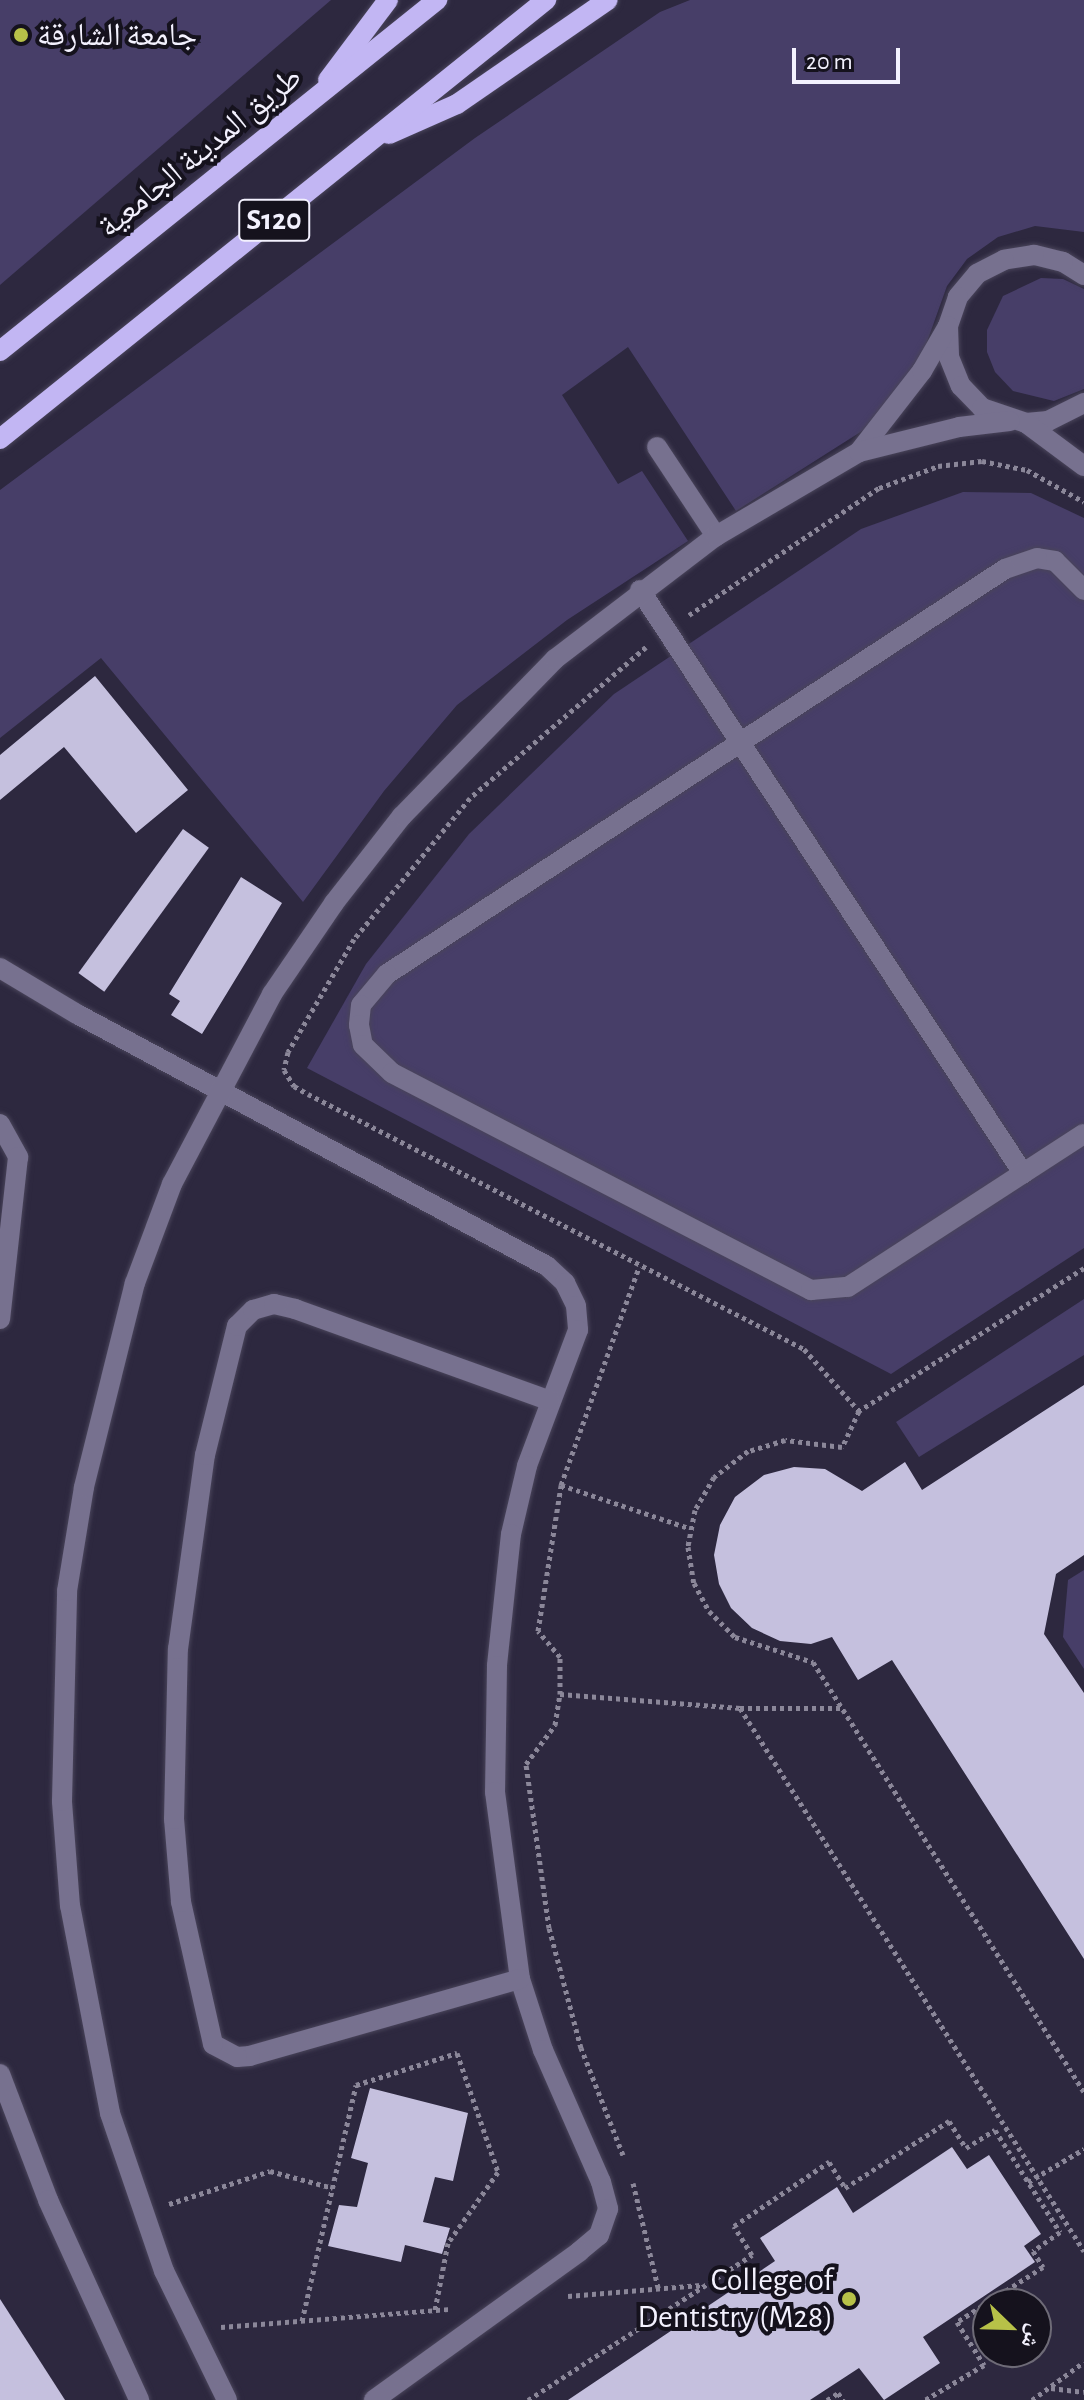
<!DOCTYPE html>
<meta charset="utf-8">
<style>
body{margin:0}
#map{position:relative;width:1084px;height:2400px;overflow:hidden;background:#2d283f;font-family:"Alegreya Sans","Noto Naskh Arabic",sans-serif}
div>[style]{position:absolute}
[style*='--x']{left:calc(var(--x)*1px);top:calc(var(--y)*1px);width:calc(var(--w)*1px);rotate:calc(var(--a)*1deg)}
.green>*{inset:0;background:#473e68}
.building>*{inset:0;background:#c5c0de;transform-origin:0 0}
.path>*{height:5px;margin-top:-2.5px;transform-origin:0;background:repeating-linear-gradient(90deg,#8b8799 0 4px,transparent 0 8px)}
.roads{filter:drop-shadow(0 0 2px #49445a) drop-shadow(0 0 2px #49445a)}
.minor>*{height:20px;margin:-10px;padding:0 10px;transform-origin:10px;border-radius:10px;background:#77718f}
.major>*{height:20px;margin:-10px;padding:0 10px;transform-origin:10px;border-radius:10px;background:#c2b6f3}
.dots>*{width:22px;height:22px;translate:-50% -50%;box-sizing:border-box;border:4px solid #15121d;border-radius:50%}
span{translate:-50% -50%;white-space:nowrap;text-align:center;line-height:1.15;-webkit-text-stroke:8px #15121d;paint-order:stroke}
.shield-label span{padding:2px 6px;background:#15121d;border:2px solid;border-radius:6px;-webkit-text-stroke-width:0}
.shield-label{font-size:30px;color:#f3f1fe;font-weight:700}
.poi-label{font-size:32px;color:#f3f1fe}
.left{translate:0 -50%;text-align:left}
.right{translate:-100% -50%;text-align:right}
.street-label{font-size:32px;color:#f3f1fe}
.north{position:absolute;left:972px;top:2288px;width:80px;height:80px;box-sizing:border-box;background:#15121d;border:2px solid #6e6b77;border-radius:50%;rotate:113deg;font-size:22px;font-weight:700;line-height:32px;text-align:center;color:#f3f1fe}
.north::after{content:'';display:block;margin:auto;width:28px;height:36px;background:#b7c148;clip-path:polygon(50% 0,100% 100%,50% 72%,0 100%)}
.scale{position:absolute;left:792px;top:48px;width:108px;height:36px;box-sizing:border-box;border:4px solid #f3f1fe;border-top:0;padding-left:10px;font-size:24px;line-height:28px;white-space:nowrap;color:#f3f1fe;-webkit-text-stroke:6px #15121d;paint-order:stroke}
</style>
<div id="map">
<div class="green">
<div style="clip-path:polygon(0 0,331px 0,0 285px)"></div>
<div style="clip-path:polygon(690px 0,1084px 0,1084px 232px,1035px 226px,998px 237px,967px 259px,947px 286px,918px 367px,881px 419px,736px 511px,628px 347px,562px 395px,618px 484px,642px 471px,688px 541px,567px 620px,457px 705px,384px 791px,303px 902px,101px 658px,0 738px,0 490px,475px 138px,660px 12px)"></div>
<div style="clip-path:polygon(1041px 278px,1063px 279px,1084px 289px,1084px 389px,1054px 401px,1013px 391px,995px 372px,987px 352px,987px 330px,1003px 296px)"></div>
<div style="clip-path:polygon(963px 492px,1031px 493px,1084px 518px,1084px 1248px,891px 1374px,307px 1068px,366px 964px,469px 834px,614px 694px,861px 529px)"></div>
<div style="clip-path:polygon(1084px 1299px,1084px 1355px,919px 1457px,896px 1422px)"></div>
<div style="clip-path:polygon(1084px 1570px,1084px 1669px,1063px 1637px,1068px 1580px)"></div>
</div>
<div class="building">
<div style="clip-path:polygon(95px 676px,188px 790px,136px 833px,64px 747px,0 800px,0 755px)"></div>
<div style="left:183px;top:829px;width:32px;height:178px;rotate:36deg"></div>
<div style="clip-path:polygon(241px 877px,282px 903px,202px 1034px,171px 1015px,180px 1001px,169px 994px)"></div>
<div style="clip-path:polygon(1084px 1385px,1084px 1555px,1056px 1574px,1044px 1634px,1084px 1693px,1084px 1959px,892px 1660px,858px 1680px,832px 1637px,811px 1644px,780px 1641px,752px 1628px,731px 1608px,719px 1584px,714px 1555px,720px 1525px,735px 1497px,764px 1475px,794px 1467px,825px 1469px,862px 1491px,905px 1462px,922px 1490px)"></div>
<div style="clip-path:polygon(370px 2088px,468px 2113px,453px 2181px,435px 2177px,423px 2222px,450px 2228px,442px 2254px,405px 2245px,401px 2262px,328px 2246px,339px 2205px,357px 2207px,368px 2163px,351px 2158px)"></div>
<div style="clip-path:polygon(952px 2147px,967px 2169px,989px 2155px,1041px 2234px,1024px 2246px,1035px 2262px,923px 2337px,940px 2363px,884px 2400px,859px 2368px,810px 2400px,568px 2400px,775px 2261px,760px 2238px,837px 2187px,853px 2213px)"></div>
<div style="clip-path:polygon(0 2299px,65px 2400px,0 2400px)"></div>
</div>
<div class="path">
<div style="--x:689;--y:615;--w:229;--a:-33.8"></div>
<div style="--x:879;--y:488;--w:63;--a:-20.4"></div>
<div style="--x:938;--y:466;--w:44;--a:-6.5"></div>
<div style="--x:982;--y:461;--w:46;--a:11.3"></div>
<div style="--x:1027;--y:470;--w:65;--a:29.3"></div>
<div style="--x:646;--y:647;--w:232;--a:139.4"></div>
<div style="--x:470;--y:798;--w:183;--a:129.4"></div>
<div style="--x:354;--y:939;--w:131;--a:120.3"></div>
<div style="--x:288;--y:1052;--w:18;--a:103"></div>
<div style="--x:284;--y:1070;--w:19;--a:58"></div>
<div style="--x:294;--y:1086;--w:16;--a:30"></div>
<div style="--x:308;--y:1094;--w:558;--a:27.21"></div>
<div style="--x:804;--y:1349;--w:83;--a:48.4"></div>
<div style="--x:1084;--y:1268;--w:267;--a:147.6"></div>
<div style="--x:859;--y:1411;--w:40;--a:115"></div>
<div style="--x:842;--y:1447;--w:57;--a:-173"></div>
<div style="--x:785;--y:1440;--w:39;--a:163"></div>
<div style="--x:748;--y:1451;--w:43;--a:142.6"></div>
<div style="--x:714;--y:1477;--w:38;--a:120"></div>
<div style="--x:695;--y:1510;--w:38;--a:101"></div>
<div style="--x:688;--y:1547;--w:36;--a:81"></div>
<div style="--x:694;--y:1583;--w:32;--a:62"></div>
<div style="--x:709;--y:1611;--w:37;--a:45"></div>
<div style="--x:735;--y:1637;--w:82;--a:17.8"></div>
<div style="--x:813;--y:1662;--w:508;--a:57.78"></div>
<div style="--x:561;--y:1485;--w:135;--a:18.6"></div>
<div style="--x:560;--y:1694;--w:181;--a:4.4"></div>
<div style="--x:740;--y:1708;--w:103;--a:0"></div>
<div style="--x:740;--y:1708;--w:643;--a:57.65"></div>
<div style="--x:623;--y:2155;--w:115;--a:-111.4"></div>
<div style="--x:581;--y:2048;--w:124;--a:-104.9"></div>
<div style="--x:549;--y:1928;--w:166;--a:-98"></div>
<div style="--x:526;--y:1764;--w:49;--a:-53.4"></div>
<div style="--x:555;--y:1725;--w:31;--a:-81"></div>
<div style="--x:560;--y:1694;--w:37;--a:-90"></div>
<div style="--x:560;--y:1657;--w:34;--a:-130"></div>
<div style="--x:538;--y:1631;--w:148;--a:-81"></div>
<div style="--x:561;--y:1485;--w:232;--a:-70.3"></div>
<div style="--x:1028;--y:2182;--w:65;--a:-30.5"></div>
<div style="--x:633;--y:2183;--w:111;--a:76.5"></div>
<div style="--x:169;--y:2204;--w:106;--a:-18.1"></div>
<div style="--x:270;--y:2171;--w:65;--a:15.1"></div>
<div style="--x:568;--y:2296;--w:133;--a:-4.7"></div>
<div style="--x:302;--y:2321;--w:242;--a:-77.1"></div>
<div style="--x:356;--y:2085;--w:106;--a:-17.6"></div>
<div style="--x:457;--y:2053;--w:126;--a:71"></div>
<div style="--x:498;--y:2172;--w:87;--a:125.2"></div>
<div style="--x:448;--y:2243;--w:68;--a:101"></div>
<div style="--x:221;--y:2327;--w:231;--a:-4.5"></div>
<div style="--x:1051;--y:2388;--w:33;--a:7"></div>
<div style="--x:528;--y:2400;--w:267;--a:-32.9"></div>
<div style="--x:752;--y:2255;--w:34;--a:-122"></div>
<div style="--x:734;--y:2226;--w:115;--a:-34"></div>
<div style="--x:829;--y:2162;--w:31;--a:58"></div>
<div style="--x:845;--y:2188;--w:124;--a:-32.8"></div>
<div style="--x:949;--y:2121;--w:32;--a:58"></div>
<div style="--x:966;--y:2148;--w:34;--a:-32"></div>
<div style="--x:995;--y:2130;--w:121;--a:57.5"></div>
<div style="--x:1060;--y:2232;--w:33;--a:145"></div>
<div style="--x:1033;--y:2251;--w:19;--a:58"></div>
<div style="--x:1043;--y:2267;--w:102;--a:147.4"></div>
<div style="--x:957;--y:2322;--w:51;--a:57.9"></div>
<div style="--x:984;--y:2365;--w:69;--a:149.3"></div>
<div style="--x:827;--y:2400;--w:13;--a:-32"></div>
<div style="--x:838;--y:2393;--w:9;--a:54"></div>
<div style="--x:1032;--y:2400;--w:64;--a:-36.2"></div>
</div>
<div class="roads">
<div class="minor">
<div style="--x:1084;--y:275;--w:25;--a:-148"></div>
<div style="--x:1063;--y:262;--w:30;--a:-166"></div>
<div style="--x:1034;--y:255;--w:30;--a:171"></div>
<div style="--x:1004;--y:260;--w:30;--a:153"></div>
<div style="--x:977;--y:274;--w:30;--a:130"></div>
<div style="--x:958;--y:297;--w:31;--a:109"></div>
<div style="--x:948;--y:326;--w:31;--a:88"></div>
<div style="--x:949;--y:357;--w:31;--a:68"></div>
<div style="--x:961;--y:386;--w:30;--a:46"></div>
<div style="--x:982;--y:408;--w:46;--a:18.8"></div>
<div style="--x:1026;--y:423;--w:22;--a:-5"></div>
<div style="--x:1048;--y:421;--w:40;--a:-26.6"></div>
<div style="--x:1026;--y:423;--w:72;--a:36.6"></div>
<div style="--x:657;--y:447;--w:107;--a:56.5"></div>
<div style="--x:859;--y:452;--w:103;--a:-52.1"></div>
<div style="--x:922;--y:371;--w:52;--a:-60"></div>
<div style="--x:640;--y:590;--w:698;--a:56.7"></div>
<div style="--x:1084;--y:590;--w:41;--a:-135"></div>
<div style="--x:1055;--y:561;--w:18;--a:-171"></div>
<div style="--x:1037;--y:558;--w:34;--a:161"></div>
<div style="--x:1005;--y:569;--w:739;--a:146.76"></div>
<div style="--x:387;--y:974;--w:40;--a:130"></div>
<div style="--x:361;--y:1005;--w:20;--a:96"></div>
<div style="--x:359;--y:1025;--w:20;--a:79"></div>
<div style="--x:363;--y:1045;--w:40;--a:44"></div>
<div style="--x:392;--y:1073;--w:472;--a:27.4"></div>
<div style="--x:811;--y:1290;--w:37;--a:-5"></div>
<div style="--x:848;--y:1287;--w:281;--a:-33"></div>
<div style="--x:0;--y:968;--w:90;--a:30.9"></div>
<div style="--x:77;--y:1014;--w:533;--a:28.2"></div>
<div style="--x:547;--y:1266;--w:25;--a:43"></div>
<div style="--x:565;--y:1283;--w:25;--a:64"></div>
<div style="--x:576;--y:1306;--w:24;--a:85"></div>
<div style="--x:578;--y:1330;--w:145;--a:110.6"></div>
<div style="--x:527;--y:1466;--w:70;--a:103.2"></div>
<div style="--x:511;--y:1534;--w:133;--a:96.1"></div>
<div style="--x:497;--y:1666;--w:126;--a:90.9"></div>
<div style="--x:495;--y:1792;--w:189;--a:82.4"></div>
<div style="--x:520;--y:1979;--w:75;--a:72.1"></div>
<div style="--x:543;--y:2050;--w:144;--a:66.3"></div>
<div style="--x:601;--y:2182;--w:28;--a:75"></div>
<div style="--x:608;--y:2209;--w:28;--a:109"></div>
<div style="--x:599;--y:2235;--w:26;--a:140"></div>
<div style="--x:579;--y:2252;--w:253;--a:144.2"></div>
<div style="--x:0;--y:1124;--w:38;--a:61"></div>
<div style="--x:18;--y:1157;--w:163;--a:96.3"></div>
<div style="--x:520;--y:1979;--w:281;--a:164.1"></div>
<div style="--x:250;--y:2056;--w:13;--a:176"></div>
<div style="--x:237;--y:2057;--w:27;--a:-152"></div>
<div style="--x:213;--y:2044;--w:146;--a:-102.7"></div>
<div style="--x:181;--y:1902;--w:83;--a:-94.8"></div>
<div style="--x:174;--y:1819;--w:170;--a:-88.7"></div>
<div style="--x:178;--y:1649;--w:196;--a:-82.1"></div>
<div style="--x:205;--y:1455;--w:133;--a:-76.1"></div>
<div style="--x:237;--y:1326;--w:23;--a:-45"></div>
<div style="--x:253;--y:1310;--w:22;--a:-16"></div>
<div style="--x:274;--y:1304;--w:22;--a:13"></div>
<div style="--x:295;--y:1309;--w:271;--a:19.8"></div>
<div style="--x:0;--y:2074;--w:135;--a:69.1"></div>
<div style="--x:48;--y:2200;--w:220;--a:65.5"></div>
<div style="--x:227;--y:2400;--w:144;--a:-116"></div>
<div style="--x:164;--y:2271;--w:167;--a:-108.9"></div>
<div style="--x:110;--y:2113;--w:211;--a:-100.9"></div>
<div style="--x:70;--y:1906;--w:105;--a:-94.4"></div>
<div style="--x:62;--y:1801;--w:210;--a:-88.6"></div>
<div style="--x:67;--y:1591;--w:105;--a:-80.7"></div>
<div style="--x:84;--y:1487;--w:210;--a:-76"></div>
<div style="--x:135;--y:1283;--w:106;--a:-69.5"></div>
<div style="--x:172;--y:1184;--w:215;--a:-62.2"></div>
<div style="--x:272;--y:994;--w:110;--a:-55.7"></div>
<div style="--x:334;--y:903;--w:110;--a:-52"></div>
<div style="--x:402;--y:816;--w:219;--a:-45.7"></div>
<div style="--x:555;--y:659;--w:203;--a:-37.4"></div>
<div style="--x:716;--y:536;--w:166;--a:-30.4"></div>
<div style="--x:859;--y:452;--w:103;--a:-14"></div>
<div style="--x:959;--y:427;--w:51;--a:-6.7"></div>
</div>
<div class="major">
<div style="--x:328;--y:80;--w:100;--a:-53.1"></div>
<div style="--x:389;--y:134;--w:74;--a:-23.8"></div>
<div style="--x:457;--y:104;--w:183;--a:-34.6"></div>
<div style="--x:0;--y:351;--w:561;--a:-38.77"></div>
<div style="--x:0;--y:439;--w:701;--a:-38.8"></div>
</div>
</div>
<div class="dots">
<div style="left:21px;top:35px;background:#b7c148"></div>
<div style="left:849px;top:2299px;background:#b7c148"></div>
</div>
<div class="shield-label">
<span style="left:274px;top:220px">S120</span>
</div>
<div class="poi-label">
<span class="left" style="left:37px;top:35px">جامعة الشارقة</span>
<span class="right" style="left:833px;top:2299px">College of<br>Dentistry (M28)</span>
</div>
<div class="street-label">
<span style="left:200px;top:152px;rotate:-39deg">طريق المدينة الجامعية</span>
</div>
<div class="north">ش</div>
<div class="scale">20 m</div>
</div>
